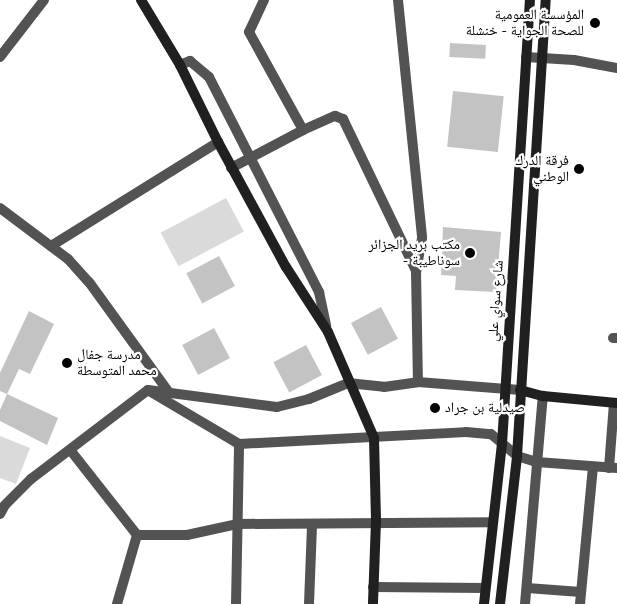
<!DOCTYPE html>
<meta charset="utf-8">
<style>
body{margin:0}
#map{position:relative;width:617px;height:604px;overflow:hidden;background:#fff;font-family:"Nunito Sans","Noto Naskh Arabic",sans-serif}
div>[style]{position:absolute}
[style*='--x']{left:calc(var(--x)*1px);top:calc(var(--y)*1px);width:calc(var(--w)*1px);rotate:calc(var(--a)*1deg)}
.green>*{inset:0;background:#dadada;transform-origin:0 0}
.building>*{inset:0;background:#c3c3c3;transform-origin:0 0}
.street>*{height:10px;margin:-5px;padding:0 5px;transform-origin:5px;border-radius:5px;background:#535353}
.secondary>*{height:10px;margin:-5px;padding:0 5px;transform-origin:5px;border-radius:5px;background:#202020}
.dots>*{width:14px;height:14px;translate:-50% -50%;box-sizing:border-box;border:2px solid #fff;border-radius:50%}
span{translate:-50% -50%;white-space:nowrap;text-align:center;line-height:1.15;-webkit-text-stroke:4.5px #fff;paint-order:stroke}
.poi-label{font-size:14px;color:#000}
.right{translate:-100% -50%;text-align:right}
.left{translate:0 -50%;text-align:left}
.street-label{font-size:14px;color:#000}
</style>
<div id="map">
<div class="green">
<div style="left:226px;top:198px;width:38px;height:74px;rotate:62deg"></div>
<div style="clip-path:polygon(0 436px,30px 448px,16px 484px,0 478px)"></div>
</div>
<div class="building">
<div style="left:450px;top:43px;width:36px;height:14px;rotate:3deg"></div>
<div style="left:453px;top:91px;width:51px;height:56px;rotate:6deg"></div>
<div style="clip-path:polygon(443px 227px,501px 232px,496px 292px,455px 290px,456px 276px,441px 275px)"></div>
<div style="left:219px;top:256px;width:34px;height:37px;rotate:62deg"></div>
<div style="left:381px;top:307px;width:36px;height:34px;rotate:62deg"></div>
<div style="clip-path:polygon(29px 311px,54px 324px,30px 374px,19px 369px,7px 394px,0 391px,0 373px)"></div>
<div style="left:214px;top:328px;width:34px;height:36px;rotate:62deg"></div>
<div style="left:306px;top:345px;width:34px;height:37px;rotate:62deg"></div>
<div style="clip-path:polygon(7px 394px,58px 418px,47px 445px,0 421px,0 410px)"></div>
</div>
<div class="street">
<div style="--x:264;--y:0;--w:35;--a:115"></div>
<div style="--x:249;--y:32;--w:112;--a:61.1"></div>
<div style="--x:398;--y:0;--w:239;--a:84.2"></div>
<div style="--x:422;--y:238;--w:34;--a:100"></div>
<div style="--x:416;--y:271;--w:111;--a:89"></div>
<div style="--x:0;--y:57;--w:72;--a:-52.3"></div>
<div style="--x:526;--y:57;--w:48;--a:3.6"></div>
<div style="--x:574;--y:60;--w:44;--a:10.5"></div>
<div style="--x:180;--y:65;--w:11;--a:-22"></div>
<div style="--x:190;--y:61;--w:25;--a:40"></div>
<div style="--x:209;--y:77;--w:242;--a:62.9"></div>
<div style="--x:319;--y:292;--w:35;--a:78"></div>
<div style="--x:231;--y:168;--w:81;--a:-27.8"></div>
<div style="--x:303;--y:130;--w:35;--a:-24"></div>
<div style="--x:335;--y:116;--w:9;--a:21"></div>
<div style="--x:343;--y:119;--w:169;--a:64.3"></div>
<div style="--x:0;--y:208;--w:85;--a:36.9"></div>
<div style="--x:68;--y:259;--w:31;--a:48"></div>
<div style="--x:89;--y:282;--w:135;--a:54.1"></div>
<div style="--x:51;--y:246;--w:197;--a:-31.9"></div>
<div style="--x:613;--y:338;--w:4;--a:0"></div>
<div style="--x:151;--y:392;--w:102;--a:30.6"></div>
<div style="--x:239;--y:444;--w:227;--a:-3"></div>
<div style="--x:466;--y:432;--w:25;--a:5"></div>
<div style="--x:491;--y:434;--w:34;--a:40"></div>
<div style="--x:517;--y:456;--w:21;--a:17"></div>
<div style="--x:537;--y:462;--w:80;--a:4.3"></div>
<div style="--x:71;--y:451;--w:107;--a:51.8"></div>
<div style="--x:137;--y:535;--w:50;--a:0"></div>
<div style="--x:187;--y:535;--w:51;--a:-12.4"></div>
<div style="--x:237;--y:524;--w:255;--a:-0.4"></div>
<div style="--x:609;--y:468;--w:65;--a:-85.6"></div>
<div style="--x:0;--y:514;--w:10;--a:-61"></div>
<div style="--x:5;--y:505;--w:37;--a:-45"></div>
<div style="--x:31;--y:479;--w:147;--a:-37.3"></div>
<div style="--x:148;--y:390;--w:130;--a:7.5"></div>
<div style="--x:277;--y:407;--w:33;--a:-14"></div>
<div style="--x:309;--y:399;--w:42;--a:-22.3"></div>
<div style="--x:348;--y:383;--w:36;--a:6"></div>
<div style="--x:384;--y:387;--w:34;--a:-8"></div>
<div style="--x:418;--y:382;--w:102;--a:4.5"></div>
<div style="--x:373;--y:587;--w:112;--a:0.5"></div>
<div style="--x:527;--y:588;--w:54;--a:4.2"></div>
<div style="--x:117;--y:604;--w:72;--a:-73.8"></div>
<div style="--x:236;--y:604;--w:160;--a:-88.9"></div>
<div style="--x:309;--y:604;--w:79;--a:-87.8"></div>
<div style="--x:525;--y:604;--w:209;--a:-85.1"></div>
<div style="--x:580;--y:604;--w:138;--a:-84.6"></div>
</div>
<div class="secondary">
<div style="--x:141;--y:0;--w:76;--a:59"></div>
<div style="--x:180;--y:65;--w:86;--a:63.7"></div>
<div style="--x:218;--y:142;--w:142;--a:61.5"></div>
<div style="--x:286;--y:267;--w:77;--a:57.1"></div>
<div style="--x:328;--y:332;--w:116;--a:66.5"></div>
<div style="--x:374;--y:438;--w:83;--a:88.6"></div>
<div style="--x:376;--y:521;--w:83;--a:92.1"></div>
<div style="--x:520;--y:390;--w:24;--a:15"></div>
<div style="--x:543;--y:396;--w:74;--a:5.4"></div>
<div style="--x:484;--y:604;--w:161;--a:-83.6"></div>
<div style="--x:502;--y:444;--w:445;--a:-86.4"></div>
<div style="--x:500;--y:604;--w:149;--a:-83.4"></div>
<div style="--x:517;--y:456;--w:457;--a:-86.4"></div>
</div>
<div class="dots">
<div style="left:595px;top:23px;background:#000"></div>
<div style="left:579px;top:169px;background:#000"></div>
<div style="left:470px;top:253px;background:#000"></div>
<div style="left:67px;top:363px;background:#000"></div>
<div style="left:435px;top:408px;background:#000"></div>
</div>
<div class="poi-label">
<span class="right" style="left:584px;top:23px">المؤسسة العمومية<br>للصحة الجواية - خنشلة</span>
<span class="right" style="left:569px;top:169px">فرقة الدرك<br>الوطني</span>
<span class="right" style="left:460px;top:253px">مكتب بريد الجزائر<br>- سوناطيبة</span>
<span class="left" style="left:77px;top:363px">مدرسة جفال<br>محمد المتوسطة</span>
<span class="left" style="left:445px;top:408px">صيدلية بن جراد</span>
</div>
<div class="street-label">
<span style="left:496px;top:301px;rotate:-86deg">شارع سواي علي</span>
</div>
</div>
